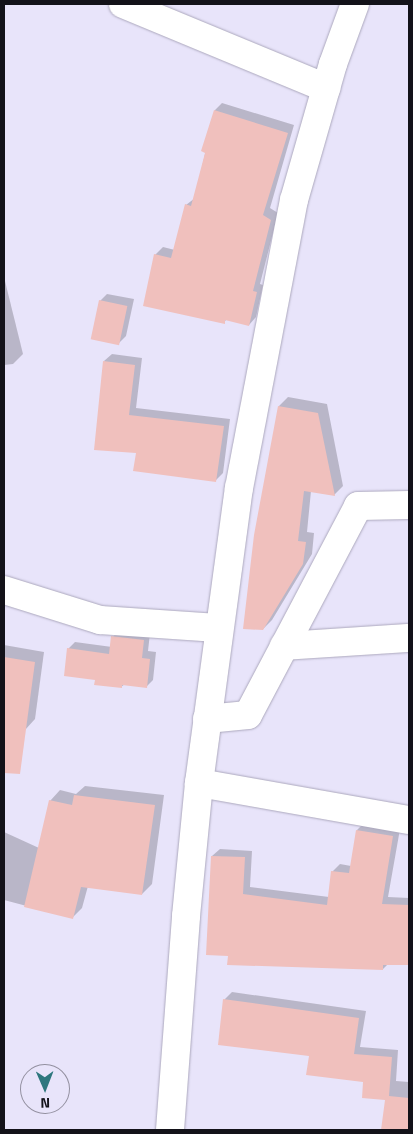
<!DOCTYPE html>
<style>
body{margin:0}
#map{position:relative;width:413px;height:1134px;overflow:hidden;background:#e8e4fa;font-family:"Titillium Web",sans-serif}
div>[style]{position:absolute}
[style*='--x']{left:calc(var(--x)*1px);top:calc(var(--y)*1px);width:calc(var(--w)*1px);rotate:calc(var(--a)*1deg)}
.shadow>*{inset:0;background:#0003}
.building>*{inset:0;background:#f0c0bd;transform-origin:0 0}
.roads{filter:drop-shadow(0 0 1px #aca8bd) drop-shadow(0 0 1px #aca8bd)}
.minor>*{height:28px;margin:-14px;padding:0 14px;transform-origin:14px;border-radius:14px;background:#fff}
span{translate:-50% -50%;white-space:nowrap;text-align:center;line-height:1.15;-webkit-text-stroke:5px #e8e4fa;paint-order:stroke}
.frame{position:absolute;inset:0;border:5px solid #131219;pointer-events:none}
.north{position:absolute;left:20px;top:1064px;width:50px;height:50px;box-sizing:border-box;background:#e8e4fa;border:1px solid #9390a0;border-radius:50%;rotate:179deg;font-size:14px;font-weight:700;line-height:20px;text-align:center;color:#131219}
.north::after{content:'';display:block;margin:auto;width:18px;height:22px;background:#2e777e;clip-path:polygon(50% 0,100% 100%,50% 72%,0 100%)}
</style>
<div id="map">
<div class="shadow">
<div style="clip-path:polygon(222px 103px,294px 125px,270px 208px,278px 213px,260px 284px,263px 285px,256px 317px,249px 325px,227px 319px,224px 322px,155px 255px,163px 247px,175px 250px,186px 205px,195px 198px,215px 110px)"></div>
<div style="clip-path:polygon(4px 277px,23px 354px,13px 364px,4px 365px)"></div>
<div style="clip-path:polygon(107px 294px,134px 299px,126px 336px,119px 343px,100px 301px)"></div>
<div style="clip-path:polygon(112px 354px,142px 358px,136px 408px,230px 419px,223px 473px,216px 480px,137px 452px,104px 361px)"></div>
<div style="clip-path:polygon(288px 397px,327px 404px,343px 486px,334px 495px,311px 491px,307px 532px,314px 533px,312px 554px,272px 620px,263px 629px,279px 406px)"></div>
<div style="clip-path:polygon(119px 630px,150px 633px,148px 651px,156px 652px,153px 680px,146px 687px,125px 684px,121px 687px,96px 679px,68px 649px,75px 642px,112px 647px,113px 637px)"></div>
<div style="clip-path:polygon(4px 645px,44px 652px,35px 719px,25px 730px,4px 727px)"></div>
<div style="clip-path:polygon(85px 786px,164px 795px,152px 884px,142px 894px,88px 886px,82px 908px,72px 918px,4px 900px,4px 832px,39px 848px,50px 801px,60px 790px,76px 794px)"></div>
<div style="clip-path:polygon(364px 823px,400px 829px,388px 897px,409px 898px,409px 964px,388px 964px,383px 969px,230px 955px,212px 856px,220px 849px,252px 851px,250px 887px,329px 897px,332px 872px,340px 864px,351px 866px,357px 830px)"></div>
<div style="clip-path:polygon(232px 992px,366px 1011px,360px 1047px,398px 1050px,396px 1081px,409px 1082px,409px 1130px,383px 1130px,386px 1098px,364px 1081px,310px 1054px,224px 1000px)"></div>
</div>
<div class="building">
<div style="clip-path:polygon(214px 110px,288px 133px,263px 215px,271px 220px,253px 291px,257px 292px,249px 326px,225px 320px,225px 324px,143px 306px,154px 254px,171px 258px,185px 204px,191px 206px,205px 153px,201px 151px)"></div>
<div style="left:99px;top:300px;width:29px;height:40px;rotate:12deg"></div>
<div style="clip-path:polygon(103px 361px,135px 365px,129px 415px,224px 426px,216px 482px,133px 471px,136px 453px,94px 450px)"></div>
<div style="clip-path:polygon(278px 406px,318px 413px,335px 496px,304px 491px,298px 541px,306px 542px,303px 564px,263px 630px,243px 629px,254px 535px)"></div>
<div style="clip-path:polygon(111px 636px,144px 640px,142px 658px,150px 659px,147px 688px,122px 685px,122px 688px,94px 685px,95px 680px,64px 676px,67px 648px,109px 654px)"></div>
<div style="clip-path:polygon(4px 657px,35px 662px,20px 774px,4px 773px)"></div>
<div style="clip-path:polygon(74px 795px,155px 805px,142px 895px,81px 887px,73px 919px,24px 907px,49px 800px,72px 805px)"></div>
<div style="clip-path:polygon(356px 830px,393px 836px,382px 904px,409px 905px,409px 965px,383px 965px,383px 970px,227px 965px,228px 956px,206px 955px,211px 856px,245px 857px,243px 894px,327px 905px,331px 871px,349px 873px)"></div>
<div style="clip-path:polygon(223px 999px,359px 1018px,354px 1054px,392px 1057px,389px 1096px,409px 1098px,409px 1130px,381px 1130px,385px 1100px,362px 1098px,363px 1082px,306px 1075px,309px 1056px,218px 1045px)"></div>
</div>
<div class="roads">
<div class="minor">
<div style="--x:123;--y:4;--w:220;--a:22.5"></div>
<div style="--x:4;--y:590;--w:101;--a:17.4"></div>
<div style="--x:100;--y:620;--w:118;--a:3.9"></div>
<div style="--x:284;--y:646;--w:125;--a:-3.7"></div>
<div style="--x:207;--y:719;--w:41;--a:-5.6"></div>
<div style="--x:248;--y:715;--w:236;--a:-62.2"></div>
<div style="--x:358;--y:506;--w:51;--a:-1.1"></div>
<div style="--x:199;--y:783;--w:213;--a:10"></div>
<div style="--x:170;--y:1130;--w:215;--a:-85.7"></div>
<div style="--x:186;--y:916;--w:134;--a:-84.4"></div>
<div style="--x:199;--y:783;--w:298;--a:-82.3"></div>
<div style="--x:239;--y:488;--w:293;--a:-79.2"></div>
<div style="--x:294;--y:200;--w:141;--a:-74"></div>
<div style="--x:333;--y:64;--w:64;--a:-69.9"></div>
</div>
</div>
<div class="frame"></div>
<div class="north">N</div>
</div>
